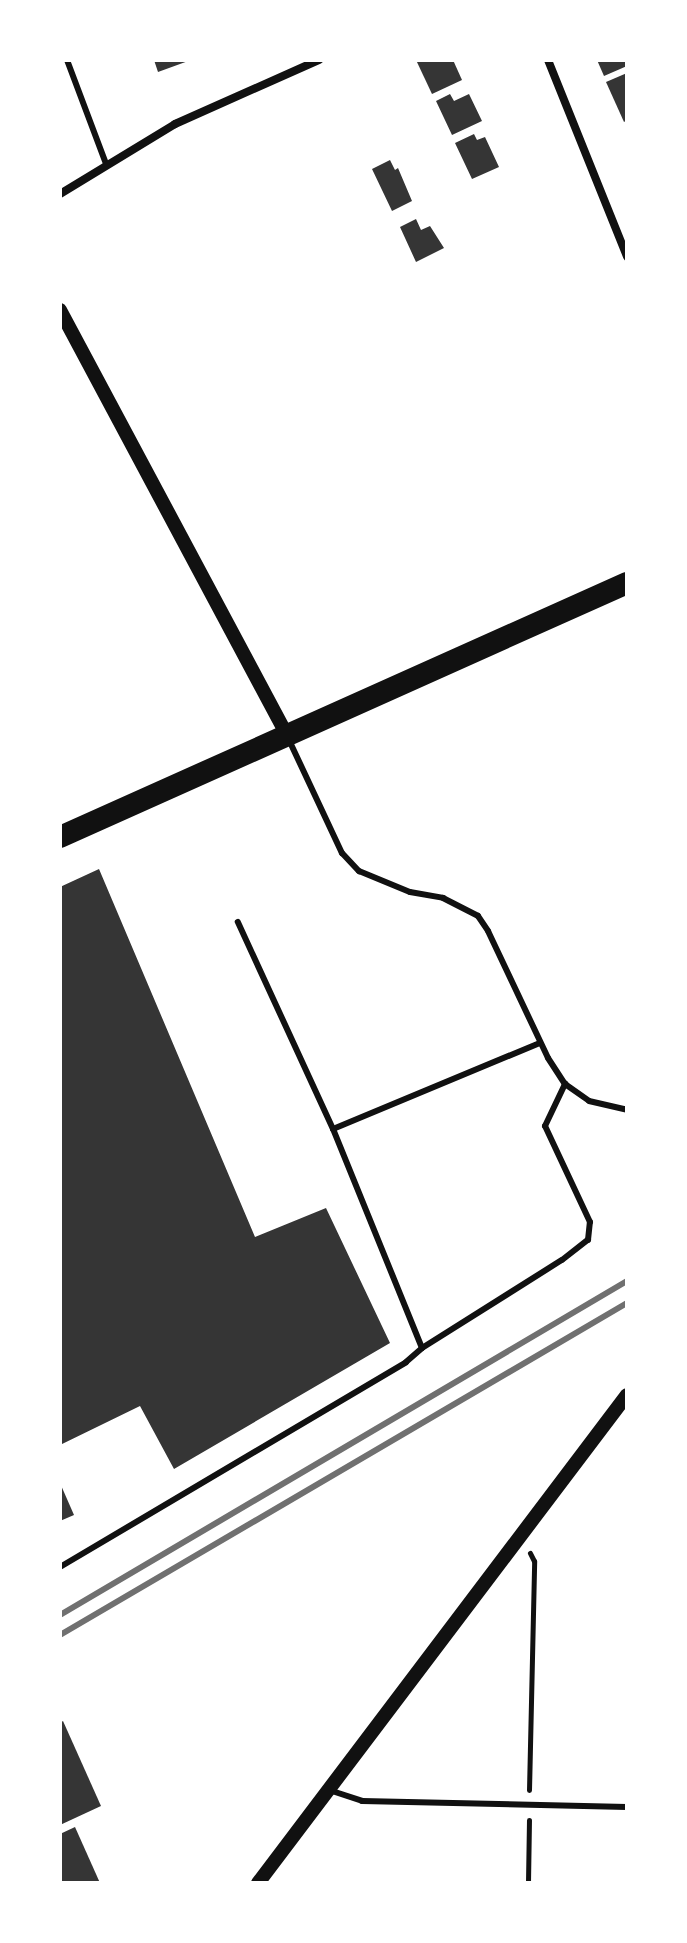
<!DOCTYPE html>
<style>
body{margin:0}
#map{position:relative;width:687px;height:1943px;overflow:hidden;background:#fff;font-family:Ubuntu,sans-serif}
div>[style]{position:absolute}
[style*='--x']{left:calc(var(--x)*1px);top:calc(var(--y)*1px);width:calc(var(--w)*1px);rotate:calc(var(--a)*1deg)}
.building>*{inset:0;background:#353535}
.path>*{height:5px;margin:-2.5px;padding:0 2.5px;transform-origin:2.5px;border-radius:2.5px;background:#111}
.service>*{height:6px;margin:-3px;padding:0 3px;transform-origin:3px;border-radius:3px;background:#111}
.minor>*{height:8px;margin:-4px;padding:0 4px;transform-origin:4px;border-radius:4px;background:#111}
.tertiary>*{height:14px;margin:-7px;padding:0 7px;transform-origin:7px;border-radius:7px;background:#111}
.trunk>*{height:22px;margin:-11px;padding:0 11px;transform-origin:11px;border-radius:11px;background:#111}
.rail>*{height:6px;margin:-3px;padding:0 3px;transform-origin:3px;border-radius:3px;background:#707070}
span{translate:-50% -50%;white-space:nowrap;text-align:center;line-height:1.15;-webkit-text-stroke:6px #fff;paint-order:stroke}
.frame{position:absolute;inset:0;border:62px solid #fff;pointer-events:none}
</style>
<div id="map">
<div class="building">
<div style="clip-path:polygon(154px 60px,191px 60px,158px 72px)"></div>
<div style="clip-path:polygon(416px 60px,453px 60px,462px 80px,432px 94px)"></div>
<div style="clip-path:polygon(597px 60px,627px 60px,627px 66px,604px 76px)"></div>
<div style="clip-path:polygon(627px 73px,627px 120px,624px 122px,606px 82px)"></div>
<div style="clip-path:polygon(450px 94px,454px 101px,469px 94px,482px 121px,452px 135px,436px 101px)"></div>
<div style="clip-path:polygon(474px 134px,477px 140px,485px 137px,499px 167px,472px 179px,455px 143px)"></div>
<div style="clip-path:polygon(390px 160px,395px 170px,398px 168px,412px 201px,392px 211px,372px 169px)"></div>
<div style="clip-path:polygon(416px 219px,421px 230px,430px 226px,444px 248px,416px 262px,400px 227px)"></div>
<div style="clip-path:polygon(99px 869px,255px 1237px,326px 1208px,390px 1343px,174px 1469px,140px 1406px,60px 1445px,60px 887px)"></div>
<div style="clip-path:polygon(60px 1483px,74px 1515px,60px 1521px)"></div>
<div style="clip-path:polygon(63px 1721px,101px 1806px,60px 1825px,60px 1723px)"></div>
<div style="clip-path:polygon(75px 1827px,100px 1883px,60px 1883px,60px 1834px)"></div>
</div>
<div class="path">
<div style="--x:529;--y:1790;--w:229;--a:-88.7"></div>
<div style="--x:534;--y:1561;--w:9;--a:-117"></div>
<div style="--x:528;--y:1883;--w:63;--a:-89.1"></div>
</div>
<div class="service">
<div style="--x:67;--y:60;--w:111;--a:69.4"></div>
<div style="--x:289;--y:740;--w:125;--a:64.9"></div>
<div style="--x:342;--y:853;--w:25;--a:47"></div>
<div style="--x:359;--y:871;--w:55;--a:22.4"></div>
<div style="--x:410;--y:892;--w:34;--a:10"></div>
<div style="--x:443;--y:898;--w:39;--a:27"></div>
<div style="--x:478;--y:916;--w:18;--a:56"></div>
<div style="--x:488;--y:931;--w:140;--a:64.7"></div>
<div style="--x:548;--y:1058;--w:31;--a:57"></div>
<div style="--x:565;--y:1084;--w:29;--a:35"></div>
<div style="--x:589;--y:1101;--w:39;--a:13"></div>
<div style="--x:333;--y:1129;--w:224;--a:-22.6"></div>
<div style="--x:422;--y:1348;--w:165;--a:-32.2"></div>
<div style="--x:562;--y:1260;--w:33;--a:-38"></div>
<div style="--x:588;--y:1240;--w:18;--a:-84"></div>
<div style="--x:590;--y:1222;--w:106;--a:-115.1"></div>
<div style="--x:545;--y:1126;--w:47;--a:-64.5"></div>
<div style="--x:60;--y:1567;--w:402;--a:-30.6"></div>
<div style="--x:406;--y:1362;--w:21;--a:-41"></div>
<div style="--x:422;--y:1348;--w:236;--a:-112.1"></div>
<div style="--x:333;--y:1129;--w:228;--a:-114.7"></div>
<div style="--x:329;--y:1790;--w:35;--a:18"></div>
<div style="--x:362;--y:1801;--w:265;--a:1.3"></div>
</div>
<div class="minor">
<div style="--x:548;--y:60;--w:212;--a:68.1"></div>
<div style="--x:60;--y:194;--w:135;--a:-31.3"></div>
<div style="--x:175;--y:124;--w:158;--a:-24"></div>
</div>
<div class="tertiary">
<div style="--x:60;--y:310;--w:484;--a:61.9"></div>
<div style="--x:258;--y:1883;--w:612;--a:-52.91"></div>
</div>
<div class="trunk">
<div style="--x:60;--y:837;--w:621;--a:-24.13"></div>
</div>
<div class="rail">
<div style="--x:60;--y:1615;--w:658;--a:-30.5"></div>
<div style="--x:60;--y:1635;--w:657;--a:-30.35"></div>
</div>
<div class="frame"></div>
</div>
